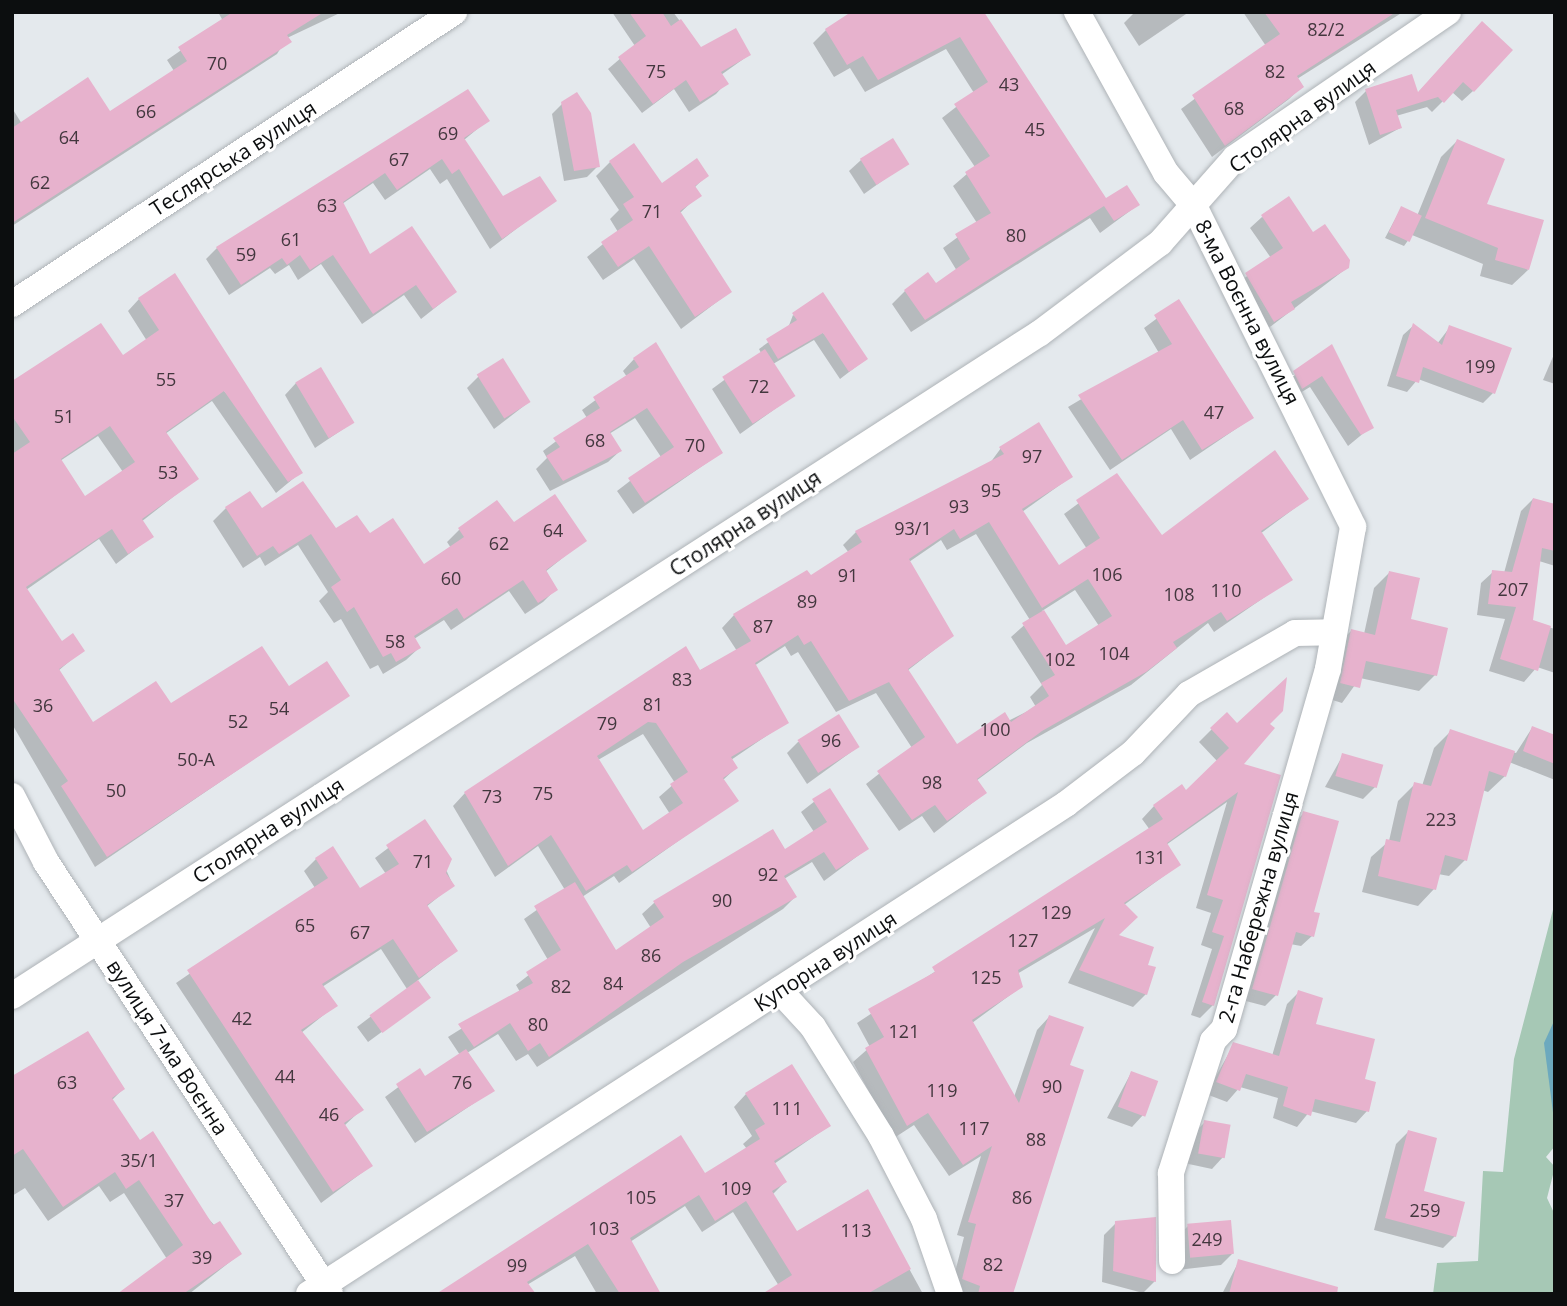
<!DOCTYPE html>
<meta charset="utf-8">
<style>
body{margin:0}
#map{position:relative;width:1567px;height:1306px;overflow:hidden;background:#e4e9ed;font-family:"Open Sans",sans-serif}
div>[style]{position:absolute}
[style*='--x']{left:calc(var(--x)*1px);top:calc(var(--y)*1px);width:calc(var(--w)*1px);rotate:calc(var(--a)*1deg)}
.green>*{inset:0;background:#a6c8b5}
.water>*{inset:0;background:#6ca9be}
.shadow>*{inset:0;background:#0003}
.building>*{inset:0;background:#e7b2cd;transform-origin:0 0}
.roads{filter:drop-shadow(0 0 2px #aeb3b7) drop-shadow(0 0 2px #aeb3b7)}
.minor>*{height:26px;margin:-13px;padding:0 13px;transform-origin:13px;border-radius:13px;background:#fff}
span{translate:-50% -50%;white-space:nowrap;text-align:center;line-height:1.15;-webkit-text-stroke:6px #fff;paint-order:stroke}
.number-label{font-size:18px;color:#43373e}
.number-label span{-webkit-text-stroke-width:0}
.street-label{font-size:21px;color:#0c0e0f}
.frame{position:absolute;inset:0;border:14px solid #0c0e0f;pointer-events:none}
</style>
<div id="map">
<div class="green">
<div style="clip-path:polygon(1555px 902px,1555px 1146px,1546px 1157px,1555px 1167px,1547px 1198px,1555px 1215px,1555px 1294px,1433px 1294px,1437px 1263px,1478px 1261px,1483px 1171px,1503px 1172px,1514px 1059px)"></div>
</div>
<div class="water">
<div style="clip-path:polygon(1555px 1019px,1555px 1128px,1544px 1043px)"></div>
</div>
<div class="shadow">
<div style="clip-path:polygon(218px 12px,342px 12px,287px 38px,277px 54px,12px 226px,12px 108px,22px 124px,109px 113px,174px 71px,167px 60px,223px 21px)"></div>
<div style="clip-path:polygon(612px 12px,673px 12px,701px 49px,749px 55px,721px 75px,726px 83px,716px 94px,689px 112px,674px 89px,642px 113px,608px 69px,635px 46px)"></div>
<div style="clip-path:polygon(983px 12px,1105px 200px,1138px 205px,1100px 233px,1090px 218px,911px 332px,892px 304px,905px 291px,936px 286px,957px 271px,943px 248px,977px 223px,953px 186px,975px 167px,942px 118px,974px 93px,946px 49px,865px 92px,850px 68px,834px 77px,813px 43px,826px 30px)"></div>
<div style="clip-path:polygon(1135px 12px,1189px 12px,1139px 46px,1124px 23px)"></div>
<div style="clip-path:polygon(1243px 12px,1403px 12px,1297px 79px,1302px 86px,1289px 99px,1212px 157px,1181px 109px,1266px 46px)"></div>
<div style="clip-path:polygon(1471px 34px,1473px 91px,1462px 101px,1452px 92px,1432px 112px,1427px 107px,1396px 116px,1400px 128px,1369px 145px,1355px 102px,1366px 91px,1417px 94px)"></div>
<div style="clip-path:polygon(563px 103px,598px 166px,587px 177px,564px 181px,552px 114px)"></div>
<div style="clip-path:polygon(487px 121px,464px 140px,503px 198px,554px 200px,490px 249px,447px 179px,440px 184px,430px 169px,385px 200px,373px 183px,342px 204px,370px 257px,455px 292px,421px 319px,404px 295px,362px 324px,321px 264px,298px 280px,289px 265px,275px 274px,270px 268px,229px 295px,206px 259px,217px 248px)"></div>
<div style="clip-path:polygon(1457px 141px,1484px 205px,1528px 270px,1512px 285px,1480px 276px,1483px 264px,1412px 235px,1404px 246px,1385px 238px,1401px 208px,1417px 216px,1441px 157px)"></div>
<div style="clip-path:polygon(861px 160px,907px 163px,864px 194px,849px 171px)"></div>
<div style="clip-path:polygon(610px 162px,662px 186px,707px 175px,694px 188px,699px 195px,679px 214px,730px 292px,681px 329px,634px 259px,603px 280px,587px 257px,618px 232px,610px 219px,619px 210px,596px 176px)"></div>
<div style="clip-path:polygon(1262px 217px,1312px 234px,1347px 268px,1262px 333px,1234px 286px,1271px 258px,1250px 228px)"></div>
<div style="clip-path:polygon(evenodd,139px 299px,300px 473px,276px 493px,212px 401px,165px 434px,196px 479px,141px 522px,151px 537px,116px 564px,99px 539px,26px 590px,61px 643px,83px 650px,58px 671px,93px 724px,289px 689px,348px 695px,95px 867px,12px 724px,12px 384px,123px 358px,147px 341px,128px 311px,139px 299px,98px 436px,123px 472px,85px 498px,60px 461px,98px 436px)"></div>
<div style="clip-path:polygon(1179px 302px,1252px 418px,1190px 460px,1171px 429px,1110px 470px,1068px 407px,1159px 353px,1144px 328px)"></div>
<div style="clip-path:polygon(793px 315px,866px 359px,840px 379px,814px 340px,773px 364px,793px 396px,740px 434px,712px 389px,761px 353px,759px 349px,788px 328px)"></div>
<div style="clip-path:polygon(1413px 326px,1437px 344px,1450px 327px,1510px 349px,1493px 393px,1483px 403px,1418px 379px,1407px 392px,1387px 386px,1403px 335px)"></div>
<div style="clip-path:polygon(1331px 347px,1371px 427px,1348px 446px,1310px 387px,1290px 399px,1283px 384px)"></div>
<div style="clip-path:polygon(1555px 352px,1555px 384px,1543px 380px)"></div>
<div style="clip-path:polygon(634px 359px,721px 453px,633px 514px,617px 491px,661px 457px,635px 418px,609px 434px,620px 451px,608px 462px,550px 491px,536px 469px,547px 458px,543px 451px,587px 418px,582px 410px,627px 377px,623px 371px)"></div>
<div style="clip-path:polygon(479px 376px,529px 402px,494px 429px,467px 388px)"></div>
<div style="clip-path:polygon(296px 383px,352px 423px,315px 448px,285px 395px)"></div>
<div style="clip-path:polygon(evenodd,1001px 448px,1071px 477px,1022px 512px,1058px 567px,1087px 549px,1064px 514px,1117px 475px,1162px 537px,1307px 499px,1260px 534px,1291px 579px,1214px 632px,1208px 623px,1131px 685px,1027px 743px,976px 781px,985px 793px,934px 833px,922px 816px,899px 831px,866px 784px,912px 748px,876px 693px,836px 712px,798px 652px,791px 656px,785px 646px,754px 666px,787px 722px,731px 760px,736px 768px,723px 780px,736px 800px,619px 883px,614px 876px,582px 897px,616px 952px,651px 928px,642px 914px,654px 903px,772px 831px,785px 851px,814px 832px,801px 812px,829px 790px,867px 849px,824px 881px,812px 862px,784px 879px,795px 897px,783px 909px,537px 1067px,528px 1054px,516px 1061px,498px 1034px,467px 1053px,492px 1091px,415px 1143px,385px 1097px,420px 1071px,425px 1078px,460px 1055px,448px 1037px,520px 992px,516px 985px,548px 960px,524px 919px,565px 890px,538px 846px,495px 877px,453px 806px,465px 793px,737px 651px,722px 628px,734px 615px,810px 578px,849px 553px,843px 545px,856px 532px,990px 463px,1001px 448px,976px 534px,1030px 620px,1011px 637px,1042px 685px,1030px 697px,1036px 707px,956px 747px,907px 671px,952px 636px,909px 562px,941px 540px,947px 550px,976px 534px,1001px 448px,1075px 590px,1099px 626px,1066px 647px,1042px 611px,1075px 590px,1001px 448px,643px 734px,675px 783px,659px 797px,670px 814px,643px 832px,598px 760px,643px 734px)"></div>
<div style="clip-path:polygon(1533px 499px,1555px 506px,1555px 566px,1539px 561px,1531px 622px,1555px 629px,1555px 673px,1537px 667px,1524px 682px,1489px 671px,1505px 619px,1477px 615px,1481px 583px,1493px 572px,1504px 573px,1521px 511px)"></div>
<div style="clip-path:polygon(226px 508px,370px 536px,424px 567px,451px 548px,447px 542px,459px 530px,514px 525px,585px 540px,545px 572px,556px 589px,543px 602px,525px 614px,509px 591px,451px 630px,444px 620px,414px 639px,419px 648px,406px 660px,383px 674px,378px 665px,370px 669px,341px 619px,334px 623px,319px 601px,328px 592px,298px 545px,265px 566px,260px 557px,243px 568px,213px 521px)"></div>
<div style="clip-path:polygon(1390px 572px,1435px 675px,1419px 691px,1360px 678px,1342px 703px,1326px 698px,1336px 646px,1352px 630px,1364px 634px,1374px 588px)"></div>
<div style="clip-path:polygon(1227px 714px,1237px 725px,1268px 724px,1241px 764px,1279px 777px,1213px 1005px,1200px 1018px,1191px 1015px,1212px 949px,1201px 945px,1211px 913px,1196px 908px,1227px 802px,1166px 845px,1179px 865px,1124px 905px,1116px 936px,1146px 966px,1146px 994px,1133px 1007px,1068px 983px,1095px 928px,1017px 974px,1021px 987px,972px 1023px,1014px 1097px,1037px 1030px,1049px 1017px,1068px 1067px,1011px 1294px,950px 1292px,964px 1237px,957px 1235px,981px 1156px,949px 1176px,914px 1125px,894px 1138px,853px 1062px,870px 1047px,857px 1023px,1150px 830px,1142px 819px,1154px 806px,1186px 793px,1218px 762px,1199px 742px)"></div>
<div style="clip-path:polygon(1532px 728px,1555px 736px,1555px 780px,1509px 762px,1505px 776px,1488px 792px,1482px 790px,1465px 860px,1449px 876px,1438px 874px,1434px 889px,1418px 906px,1362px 892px,1371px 857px,1389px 841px,1398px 801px,1415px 784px,1422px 786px,1434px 748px,1451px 731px,1516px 753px)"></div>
<div style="clip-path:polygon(798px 742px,858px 747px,807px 784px,787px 753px)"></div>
<div style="clip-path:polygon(1343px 755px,1375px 787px,1363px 799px,1325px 787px)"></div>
<div style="clip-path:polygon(1304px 813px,1312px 936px,1301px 946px,1290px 944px,1276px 995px,1265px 1006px,1242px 1000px,1293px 824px)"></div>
<div style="clip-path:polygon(424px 821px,453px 885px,426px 907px,456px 951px,417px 981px,428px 998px,368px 1042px,357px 1027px,407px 989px,381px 949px,322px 987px,335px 1006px,301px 1033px,361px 1110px,344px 1126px,371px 1166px,321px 1203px,176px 983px,315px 888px,304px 871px,316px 859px,360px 891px,386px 874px,375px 858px)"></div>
<div style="clip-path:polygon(1299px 992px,1314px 1025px,1363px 1080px,1367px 1111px,1356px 1123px,1310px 1111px,1297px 1127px,1273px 1118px,1278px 1098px,1240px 1087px,1227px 1102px,1206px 1094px,1234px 1044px,1272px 1056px,1287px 1004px)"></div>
<div style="clip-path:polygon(1131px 1073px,1143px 1115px,1132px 1127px,1107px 1118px)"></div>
<div style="clip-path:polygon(12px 1083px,123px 1089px,112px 1100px,140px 1142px,240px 1254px,189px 1294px,119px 1294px,167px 1259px,124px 1193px,110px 1202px,99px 1186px,48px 1221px,25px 1188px,12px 1196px)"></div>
<div style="clip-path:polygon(746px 1094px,829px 1126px,774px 1164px,785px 1182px,772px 1195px,796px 1234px,867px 1192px,923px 1294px,765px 1294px,779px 1286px,733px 1212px,702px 1232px,685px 1206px,630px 1242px,660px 1294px,597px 1294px,575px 1256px,527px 1285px,439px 1294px,705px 1176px,747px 1149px,743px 1144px,752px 1136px,734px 1107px)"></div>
<div style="clip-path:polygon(1205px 1122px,1223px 1157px,1212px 1169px,1184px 1163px,1193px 1134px)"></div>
<div style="clip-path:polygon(1408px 1132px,1422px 1192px,1455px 1236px,1443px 1248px,1374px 1230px,1396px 1144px)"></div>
<div style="clip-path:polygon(1116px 1223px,1155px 1281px,1143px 1293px,1102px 1282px,1104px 1235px)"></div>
<div style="clip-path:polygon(1188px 1226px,1233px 1253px,1221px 1265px,1177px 1270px,1176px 1238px)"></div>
<div style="clip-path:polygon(1239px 1261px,1303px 1294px,1222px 1294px)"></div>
</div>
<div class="building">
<div style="clip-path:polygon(233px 12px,324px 12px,287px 35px,292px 42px,12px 223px,12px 128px,88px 77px,110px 111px,187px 61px,178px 47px)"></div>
<div style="clip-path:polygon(629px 12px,662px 12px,671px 26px,681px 19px,701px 47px,736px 28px,751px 55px,721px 72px,729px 84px,700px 102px,686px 80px,653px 104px,618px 57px,646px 36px)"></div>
<div style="clip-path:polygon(851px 12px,984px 12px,1106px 198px,1127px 185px,1140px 205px,1114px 221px,1104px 206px,925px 320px,904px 290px,928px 272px,936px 283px,970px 259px,955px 234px,991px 213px,965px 172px,990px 156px,954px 104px,988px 82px,960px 37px,878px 80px,863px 56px,847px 65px,825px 29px)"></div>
<div style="clip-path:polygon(1264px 12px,1396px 12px,1297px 76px,1304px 87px,1225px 146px,1192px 95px,1280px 34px)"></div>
<div style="clip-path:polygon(1482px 21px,1513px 50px,1474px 92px,1463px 82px,1444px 103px,1438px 97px,1396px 110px,1402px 128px,1380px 135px,1365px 89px,1412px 74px,1418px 92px)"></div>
<div style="clip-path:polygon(468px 89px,490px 121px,464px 138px,503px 196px,540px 176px,557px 201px,502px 239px,459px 169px,452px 174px,442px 159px,397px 190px,385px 173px,343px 202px,370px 254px,412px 226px,457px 292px,433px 309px,416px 285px,373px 314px,333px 255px,310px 270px,300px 255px,287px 265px,282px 258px,241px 285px,216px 247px)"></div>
<div style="clip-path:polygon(577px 92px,591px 113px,600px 167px,574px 171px,561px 102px)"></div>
<div style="left:893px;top:138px;width:31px;height:39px;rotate:58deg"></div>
<div style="clip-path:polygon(1457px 139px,1505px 159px,1487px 204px,1544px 220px,1529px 270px,1495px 260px,1498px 248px,1425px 218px)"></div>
<div style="clip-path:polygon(634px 143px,662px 183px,697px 158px,709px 176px,695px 186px,702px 196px,680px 211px,732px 292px,695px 317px,649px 246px,618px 267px,601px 242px,633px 220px,623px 204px,634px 197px,609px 161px)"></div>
<div style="clip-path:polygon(1289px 196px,1313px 232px,1325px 224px,1350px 260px,1349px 268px,1291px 302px,1295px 309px,1274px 322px,1245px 273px,1283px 248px,1261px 215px)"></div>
<div style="left:1401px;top:206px;width:23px;height:29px;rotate:25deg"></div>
<div style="clip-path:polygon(evenodd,175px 273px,303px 473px,288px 482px,224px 391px,166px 432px,199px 479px,142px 519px,154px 537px,128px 554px,112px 529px,26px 587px,62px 641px,73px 633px,85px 651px,59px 669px,93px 722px,156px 681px,171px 703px,262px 646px,289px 686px,327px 661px,350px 696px,107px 857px,61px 786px,68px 781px,12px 698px,12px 454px,30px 442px,12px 416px,12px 381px,101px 323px,123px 355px,159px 330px,138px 298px,175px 273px,110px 426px,135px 462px,85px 496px,61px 459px,110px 426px)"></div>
<div style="clip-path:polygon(823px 292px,868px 359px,849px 372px,823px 333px,778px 359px,766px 339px,797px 320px,792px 313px)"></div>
<div style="clip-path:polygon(1179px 299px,1254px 418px,1202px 450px,1183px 420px,1122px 460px,1078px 395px,1172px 344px,1154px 315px)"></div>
<div style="clip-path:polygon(1413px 323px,1442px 345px,1449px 325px,1512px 348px,1495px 394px,1423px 367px,1419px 383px,1396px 376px)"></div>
<div style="clip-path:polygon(656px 342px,723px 453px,645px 503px,628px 478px,674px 447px,647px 408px,610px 432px,622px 451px,563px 481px,546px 456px,560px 447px,553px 438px,600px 408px,593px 397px,639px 367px,633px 358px)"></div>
<div style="clip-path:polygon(1332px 344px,1374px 428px,1361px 435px,1322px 376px,1302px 389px,1293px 371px)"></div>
<div style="left:765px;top:349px;width:56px;height:51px;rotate:57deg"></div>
<div style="left:503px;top:358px;width:52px;height:31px;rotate:58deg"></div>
<div style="left:321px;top:367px;width:65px;height:30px;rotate:59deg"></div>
<div style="clip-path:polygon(evenodd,1039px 422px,1073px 477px,1022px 509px,1059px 565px,1100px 538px,1076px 500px,1117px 473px,1162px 535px,1275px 450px,1309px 499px,1261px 531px,1293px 580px,1227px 621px,1221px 612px,1173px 642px,1177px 648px,1146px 672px,1042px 731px,977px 779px,987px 793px,947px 821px,935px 805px,912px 820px,877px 771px,925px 737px,889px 682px,849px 701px,811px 641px,804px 645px,798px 635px,755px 663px,789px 723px,731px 757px,738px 768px,723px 778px,739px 801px,632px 872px,627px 865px,586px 891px,551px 835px,508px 866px,464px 792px,686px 646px,700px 670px,751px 641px,733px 614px,807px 570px,811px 575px,862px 542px,855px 531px,1004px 454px,999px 447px,1039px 422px,989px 522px,1042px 608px,1088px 579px,1112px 616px,1066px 645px,1044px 610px,1022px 623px,1055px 675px,1041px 683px,1049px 696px,1011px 722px,1005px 712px,957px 744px,908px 669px,954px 636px,909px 559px,954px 529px,960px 539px,989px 522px,1039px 422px,648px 722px,656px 723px,688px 772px,670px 784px,683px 803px,643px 830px,597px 756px,648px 722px)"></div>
<div style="clip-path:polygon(303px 481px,336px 528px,357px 515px,370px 533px,393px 518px,424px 564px,464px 537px,458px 528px,497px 500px,514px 522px,555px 494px,587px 541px,546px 570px,558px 590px,538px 603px,523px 580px,464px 619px,457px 608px,414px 636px,421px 648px,396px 662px,391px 653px,383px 657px,354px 607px,347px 612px,331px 587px,341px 580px,311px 534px,279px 554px,273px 546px,257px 556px,225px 507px,250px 491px,262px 508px)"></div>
<div style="clip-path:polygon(1533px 498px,1555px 504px,1555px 551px,1542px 548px,1533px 620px,1551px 626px,1538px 671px,1500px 659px,1516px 607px,1488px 604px,1492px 570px,1512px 572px)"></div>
<div style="clip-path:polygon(1389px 571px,1420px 578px,1411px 619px,1448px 628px,1437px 676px,1366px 661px,1360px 688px,1340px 683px,1351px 629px,1375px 635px)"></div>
<div style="clip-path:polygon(1287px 677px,1283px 711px,1270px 724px,1275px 728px,1244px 764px,1281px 775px,1214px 1006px,1202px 1002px,1224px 936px,1212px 932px,1223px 900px,1207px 895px,1238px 792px,1167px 843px,1181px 865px,1124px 903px,1138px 917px,1119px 935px,1154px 947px,1148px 965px,1156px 967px,1147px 995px,1079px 970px,1105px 918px,1018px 970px,1023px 987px,972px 1020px,1019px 1103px,1049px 1015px,1084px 1027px,1070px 1065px,1084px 1070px,1013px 1294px,978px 1294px,980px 1286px,962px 1279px,976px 1224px,968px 1222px,992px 1146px,963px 1165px,928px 1113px,907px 1126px,865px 1048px,884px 1037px,868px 1009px,935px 972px,932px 967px,1163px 819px,1153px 805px,1182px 784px,1186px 790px,1229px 748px,1210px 728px,1227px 712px,1237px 723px)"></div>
<div style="left:839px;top:714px;width:39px;height:49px;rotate:58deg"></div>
<div style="clip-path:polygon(1532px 726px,1555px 735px,1555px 764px,1523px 751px)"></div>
<div style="clip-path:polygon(1450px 729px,1515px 751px,1506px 777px,1489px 771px,1467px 861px,1445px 855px,1436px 890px,1378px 876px,1386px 839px,1400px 842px,1414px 782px,1431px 786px)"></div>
<div style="left:1342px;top:753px;width:43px;height:24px;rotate:16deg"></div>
<div style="clip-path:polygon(830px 788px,869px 849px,836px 870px,824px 852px,784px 876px,797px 897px,683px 962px,549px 1057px,540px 1043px,528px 1051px,510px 1023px,474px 1047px,458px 1024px,533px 983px,526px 972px,561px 950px,534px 906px,575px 882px,616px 950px,664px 917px,653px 901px,773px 829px,785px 849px,827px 822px,812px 799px)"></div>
<div style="clip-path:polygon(1303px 811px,1339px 821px,1314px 912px,1320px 913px,1314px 937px,1296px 932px,1278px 996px,1252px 989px)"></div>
<div style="clip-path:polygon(425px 819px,452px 859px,446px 873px,455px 886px,427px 905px,458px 951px,419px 978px,393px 939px,322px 984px,338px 1006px,301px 1030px,364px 1110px,344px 1123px,373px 1166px,333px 1192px,187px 970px,328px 878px,315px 858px,333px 846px,360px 888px,399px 864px,386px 845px)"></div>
<div style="left:418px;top:980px;width:22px;height:60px;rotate:54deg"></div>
<div style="clip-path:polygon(1298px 990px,1323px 998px,1316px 1024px,1375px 1039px,1365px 1079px,1376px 1082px,1369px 1112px,1315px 1099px,1311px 1116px,1283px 1106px,1288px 1087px,1246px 1074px,1240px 1091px,1216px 1082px,1233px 1042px,1279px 1056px)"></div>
<div style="clip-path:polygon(88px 1031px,125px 1089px,112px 1098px,140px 1140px,153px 1131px,213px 1225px,220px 1221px,242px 1254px,183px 1294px,117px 1294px,183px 1245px,139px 1180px,126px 1189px,115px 1172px,63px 1207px,23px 1149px,12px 1156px,12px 1076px)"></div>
<div style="clip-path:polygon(466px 1049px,495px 1091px,427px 1132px,396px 1084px,420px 1068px,425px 1076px)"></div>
<div style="clip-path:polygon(792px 1064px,831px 1126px,774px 1161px,787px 1182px,772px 1191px,797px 1231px,868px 1189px,911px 1269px,867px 1294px,762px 1294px,792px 1275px,746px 1201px,715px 1221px,699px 1195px,630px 1238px,661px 1294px,620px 1294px,588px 1244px,527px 1282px,536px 1294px,436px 1294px,681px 1135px,705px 1173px,760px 1139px,755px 1130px,765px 1124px,745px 1093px)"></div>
<div style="left:1131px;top:1071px;width:29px;height:38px;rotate:20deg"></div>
<div style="left:1204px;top:1120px;width:27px;height:34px;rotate:10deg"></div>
<div style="clip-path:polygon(1408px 1130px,1437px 1138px,1424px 1191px,1465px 1202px,1456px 1237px,1385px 1218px)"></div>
<div style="clip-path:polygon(1156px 1217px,1156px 1282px,1113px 1271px,1115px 1221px)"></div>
<div style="left:1231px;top:1220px;width:34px;height:44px;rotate:85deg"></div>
<div style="clip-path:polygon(1238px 1259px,1338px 1287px,1337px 1294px,1229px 1294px)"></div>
</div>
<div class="roads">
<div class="minor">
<div style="--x:1077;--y:12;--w:184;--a:61.1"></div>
<div style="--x:1166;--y:173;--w:43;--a:49.7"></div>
<div style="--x:1194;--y:206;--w:358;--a:63.6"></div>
<div style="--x:1353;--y:527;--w:144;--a:100"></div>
<div style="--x:1328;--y:669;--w:375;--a:106.1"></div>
<div style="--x:1224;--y:1029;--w:16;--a:133"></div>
<div style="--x:1213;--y:1041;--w:139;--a:107.7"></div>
<div style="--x:1171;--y:1173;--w:88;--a:89.3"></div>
<div style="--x:12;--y:304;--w:530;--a:-33.45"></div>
<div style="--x:12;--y:796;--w:74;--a:62.7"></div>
<div style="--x:46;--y:862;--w:517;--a:56.68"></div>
<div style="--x:779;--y:990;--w:50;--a:47.4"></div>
<div style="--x:813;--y:1027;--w:128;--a:58"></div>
<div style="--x:881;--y:1136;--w:93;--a:62.6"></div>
<div style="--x:924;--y:1219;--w:79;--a:70.9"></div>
<div style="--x:12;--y:996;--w:1223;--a:-32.82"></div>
<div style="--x:1040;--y:333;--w:150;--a:-36.9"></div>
<div style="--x:1160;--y:243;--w:113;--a:-48.6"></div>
<div style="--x:1235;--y:158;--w:258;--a:-34.4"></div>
<div style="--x:309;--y:1294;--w:902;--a:-32.91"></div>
<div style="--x:1066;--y:804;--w:84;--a:-37.3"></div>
<div style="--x:1133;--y:753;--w:81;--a:-46.5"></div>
<div style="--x:1189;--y:694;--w:122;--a:-29.9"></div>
<div style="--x:1295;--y:633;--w:39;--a:-1"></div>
</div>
</div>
<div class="number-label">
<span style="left:1326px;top:29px">82/2</span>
<span style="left:217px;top:63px">70</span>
<span style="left:656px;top:71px">75</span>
<span style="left:1275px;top:71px">82</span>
<span style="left:1009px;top:84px">43</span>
<span style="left:1234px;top:108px">68</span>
<span style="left:146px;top:111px">66</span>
<span style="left:1035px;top:129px">45</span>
<span style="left:448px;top:133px">69</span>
<span style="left:69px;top:137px">64</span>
<span style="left:399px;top:159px">67</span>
<span style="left:40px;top:182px">62</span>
<span style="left:327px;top:205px">63</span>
<span style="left:652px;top:211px">71</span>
<span style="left:1016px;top:235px">80</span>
<span style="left:291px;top:239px">61</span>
<span style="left:246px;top:254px">59</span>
<span style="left:1480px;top:366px">199</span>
<span style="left:166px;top:379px">55</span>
<span style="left:759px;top:386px">72</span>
<span style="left:1214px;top:412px">47</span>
<span style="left:64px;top:416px">51</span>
<span style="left:595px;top:440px">68</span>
<span style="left:695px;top:445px">70</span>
<span style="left:1032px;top:456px">97</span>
<span style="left:168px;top:472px">53</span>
<span style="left:991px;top:490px">95</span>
<span style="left:959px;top:506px">93</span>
<span style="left:913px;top:528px">93/1</span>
<span style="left:553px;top:530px">64</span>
<span style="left:499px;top:543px">62</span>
<span style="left:1107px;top:574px">106</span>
<span style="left:848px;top:575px">91</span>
<span style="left:451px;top:578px">60</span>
<span style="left:1513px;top:589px">207</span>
<span style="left:1226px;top:590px">110</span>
<span style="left:1179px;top:594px">108</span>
<span style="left:807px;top:601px">89</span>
<span style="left:763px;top:626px">87</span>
<span style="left:395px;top:641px">58</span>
<span style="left:1114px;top:653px">104</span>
<span style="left:1060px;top:659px">102</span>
<span style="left:682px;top:679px">83</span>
<span style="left:653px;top:704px">81</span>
<span style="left:43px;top:705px">36</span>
<span style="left:279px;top:708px">54</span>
<span style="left:238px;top:721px">52</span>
<span style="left:607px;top:723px">79</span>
<span style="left:995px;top:729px">100</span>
<span style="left:831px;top:740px">96</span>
<span style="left:196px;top:759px">50-А</span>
<span style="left:932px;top:782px">98</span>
<span style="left:116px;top:790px">50</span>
<span style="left:543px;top:793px">75</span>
<span style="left:492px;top:796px">73</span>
<span style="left:1441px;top:819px">223</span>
<span style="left:1150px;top:857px">131</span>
<span style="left:423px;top:861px">71</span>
<span style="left:768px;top:874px">92</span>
<span style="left:722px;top:900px">90</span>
<span style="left:1056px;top:912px">129</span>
<span style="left:305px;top:925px">65</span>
<span style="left:360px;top:932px">67</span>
<span style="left:1023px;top:940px">127</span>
<span style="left:651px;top:955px">86</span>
<span style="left:986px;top:977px">125</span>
<span style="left:613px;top:983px">84</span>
<span style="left:561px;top:986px">82</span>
<span style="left:242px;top:1018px">42</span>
<span style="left:538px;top:1024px">80</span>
<span style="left:904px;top:1031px">121</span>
<span style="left:285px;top:1076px">44</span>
<span style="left:67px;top:1082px">63</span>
<span style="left:462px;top:1082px">76</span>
<span style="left:1052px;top:1086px">90</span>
<span style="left:942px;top:1090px">119</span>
<span style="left:787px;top:1108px">111</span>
<span style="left:329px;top:1114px">46</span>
<span style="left:974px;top:1128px">117</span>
<span style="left:1036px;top:1139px">88</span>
<span style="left:139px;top:1160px">35/1</span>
<span style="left:736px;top:1188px">109</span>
<span style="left:641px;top:1197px">105</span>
<span style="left:1022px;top:1197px">86</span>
<span style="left:174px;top:1200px">37</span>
<span style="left:1425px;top:1210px">259</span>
<span style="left:604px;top:1228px">103</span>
<span style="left:856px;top:1230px">113</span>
<span style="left:1207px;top:1239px">249</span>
<span style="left:202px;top:1257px">39</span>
<span style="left:993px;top:1264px">82</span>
<span style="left:517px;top:1265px">99</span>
</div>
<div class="street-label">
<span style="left:1302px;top:116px;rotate:-36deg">Столярна вулиця</span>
<span style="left:233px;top:158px;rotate:-33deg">Теслярська вулиця</span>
<span style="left:1248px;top:312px;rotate:63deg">8-ма Воєнна вулиця</span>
<span style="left:745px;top:523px;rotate:-33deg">Столярна вулиця</span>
<span style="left:268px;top:830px;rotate:-33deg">Столярна вулиця</span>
<span style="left:1258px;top:907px;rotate:-74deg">2-га Набережна вулиця</span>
<span style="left:825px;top:961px;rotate:-33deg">Купорна вулиця</span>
<span style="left:168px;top:1047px;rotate:57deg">вулиця 7-ма Воєнна</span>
</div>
<div class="frame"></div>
</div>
